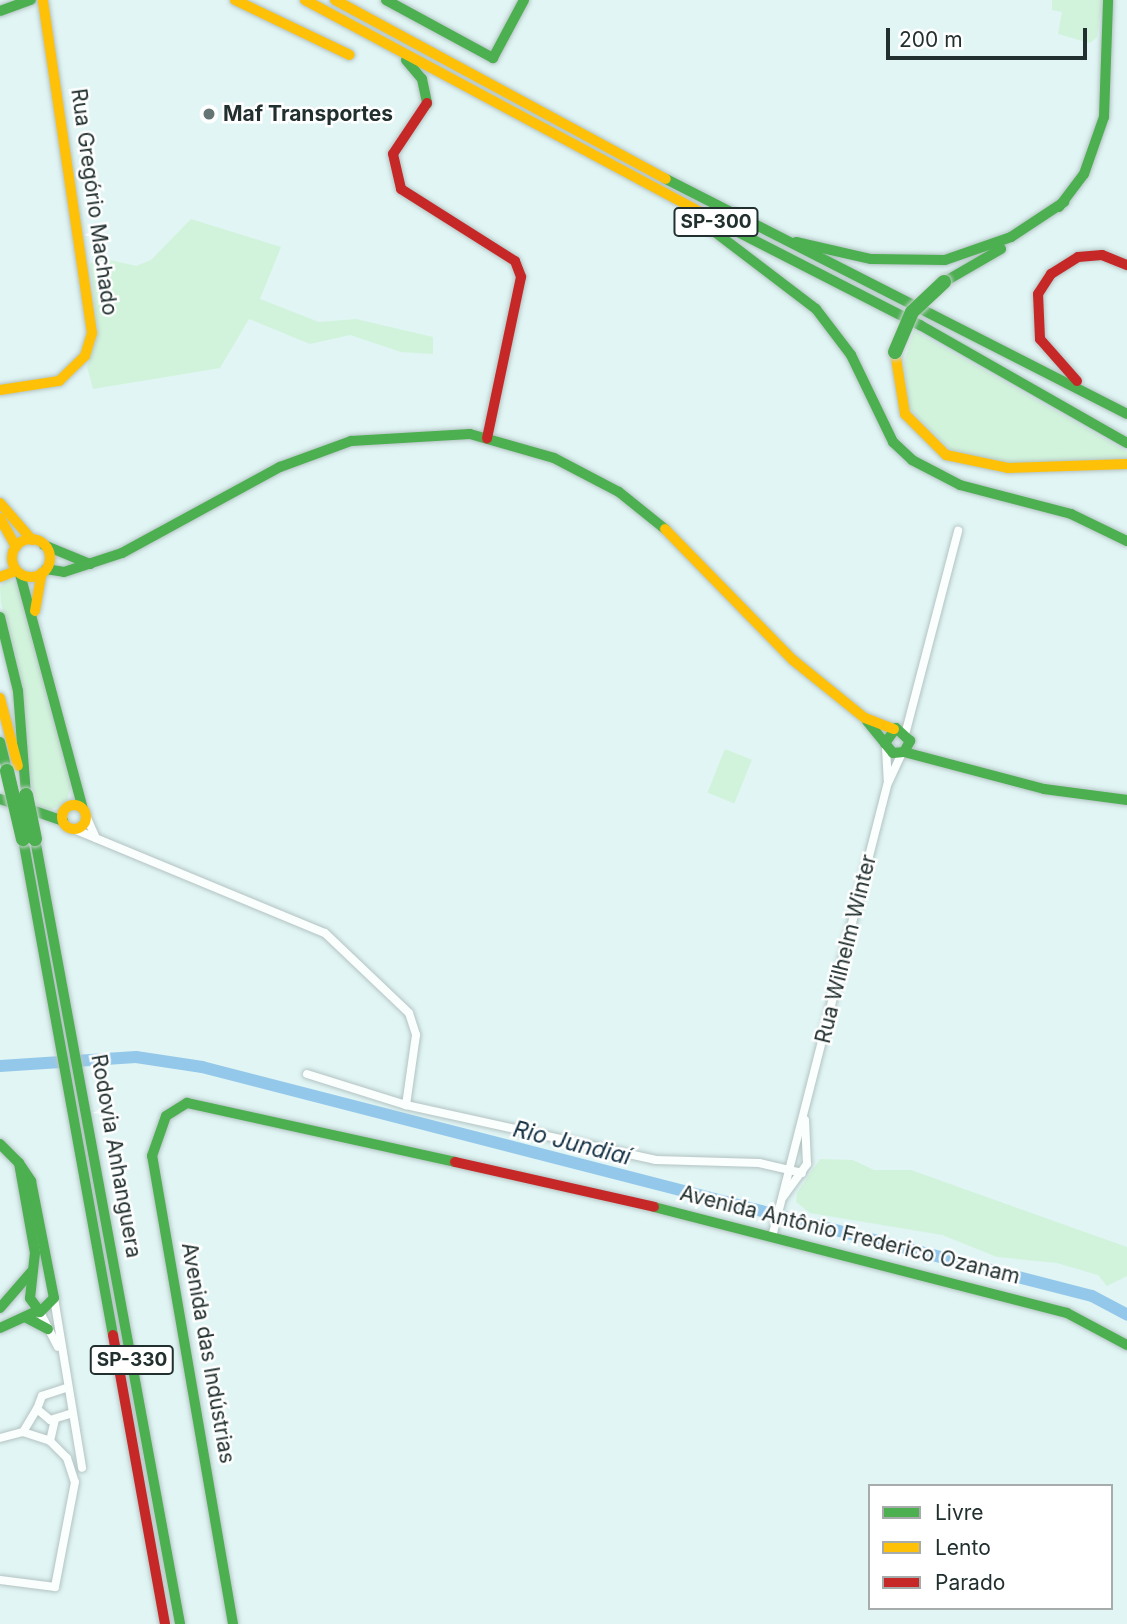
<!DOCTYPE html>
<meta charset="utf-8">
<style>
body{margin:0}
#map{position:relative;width:1127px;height:1624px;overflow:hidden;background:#e0f5f4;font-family:Inter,sans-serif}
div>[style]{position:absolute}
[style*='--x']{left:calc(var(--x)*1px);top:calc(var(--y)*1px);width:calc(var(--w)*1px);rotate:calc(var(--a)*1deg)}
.green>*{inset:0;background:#d1f3db;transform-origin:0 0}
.stream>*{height:2px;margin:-1px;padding:0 1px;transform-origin:1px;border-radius:1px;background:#94c8ea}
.river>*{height:12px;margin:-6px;padding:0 6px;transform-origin:6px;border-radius:6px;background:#94c8ea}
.roads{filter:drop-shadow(0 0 2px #b3c3c2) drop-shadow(0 0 2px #b3c3c2)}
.street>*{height:8px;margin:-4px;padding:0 4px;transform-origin:4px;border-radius:4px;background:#fafefd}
.fast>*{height:10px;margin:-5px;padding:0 5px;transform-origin:5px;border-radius:5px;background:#4caf50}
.slow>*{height:10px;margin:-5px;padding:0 5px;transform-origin:5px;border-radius:5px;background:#ffc107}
.slow>.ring{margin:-5px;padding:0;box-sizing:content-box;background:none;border:10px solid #ffc107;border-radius:50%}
.jam>*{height:10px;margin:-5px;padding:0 5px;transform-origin:5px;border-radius:5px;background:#c62828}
.bridges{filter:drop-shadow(0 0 2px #c7d2d1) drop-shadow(0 0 2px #c7d2d1)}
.fast-bridge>*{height:14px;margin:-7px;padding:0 7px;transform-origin:7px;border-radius:7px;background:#4caf50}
.dots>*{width:19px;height:19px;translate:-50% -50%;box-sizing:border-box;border:4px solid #fff;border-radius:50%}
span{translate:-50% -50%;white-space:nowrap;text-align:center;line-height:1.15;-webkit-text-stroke:5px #fff;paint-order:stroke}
.shield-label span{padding:2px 5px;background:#fff;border:2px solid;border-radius:5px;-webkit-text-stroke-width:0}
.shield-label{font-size:19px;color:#21302f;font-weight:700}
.poi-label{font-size:21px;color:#21302f;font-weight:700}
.left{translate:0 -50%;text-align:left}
.street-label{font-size:21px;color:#21302f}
.water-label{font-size:23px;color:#153246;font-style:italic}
.legend{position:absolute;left:868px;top:1484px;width:245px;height:126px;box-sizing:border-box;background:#fff;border:2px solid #a6acac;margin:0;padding:9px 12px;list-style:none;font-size:21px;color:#21302f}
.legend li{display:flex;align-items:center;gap:14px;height:35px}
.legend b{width:35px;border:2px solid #a6acac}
.scale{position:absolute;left:886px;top:28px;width:201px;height:32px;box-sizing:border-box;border:4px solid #21302f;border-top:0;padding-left:9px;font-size:21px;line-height:24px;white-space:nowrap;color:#21302f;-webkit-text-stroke:5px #fff;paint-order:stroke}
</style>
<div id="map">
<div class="green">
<div style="clip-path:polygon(1052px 0,1102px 0,1097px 37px,1090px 43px,1058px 34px,1062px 12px,1052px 10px)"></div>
<div style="clip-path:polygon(191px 219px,281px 247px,260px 299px,319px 322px,356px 319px,433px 337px,433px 354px,401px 352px,350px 335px,310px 344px,249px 319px,220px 368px,93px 389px,87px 367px,98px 333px,90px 264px,97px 257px,136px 266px,151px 260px)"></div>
<div style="clip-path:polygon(914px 331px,1127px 452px,1127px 462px,1021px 466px,959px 459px,909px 408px,904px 362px)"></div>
<div style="clip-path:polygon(8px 579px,17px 583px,71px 787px,67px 801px,47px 812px,38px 811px,31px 780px,16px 656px,1px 603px,0 587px)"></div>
<div style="left:725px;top:749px;width:29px;height:47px;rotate:22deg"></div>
<div style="clip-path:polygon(820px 1159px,853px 1160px,874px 1170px,911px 1170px,1127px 1247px,1127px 1276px,1107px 1286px,1098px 1275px,1057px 1263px,997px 1257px,942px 1235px,810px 1213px,796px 1202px,797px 1193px)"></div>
</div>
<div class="stream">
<div style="--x:0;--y:1068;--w:6;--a:0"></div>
</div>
<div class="river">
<div style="--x:0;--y:1066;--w:136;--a:-3.8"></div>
<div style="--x:136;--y:1057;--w:67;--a:8.6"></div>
<div style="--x:202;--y:1067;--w:919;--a:14.43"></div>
<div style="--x:1092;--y:1296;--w:40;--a:28"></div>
</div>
<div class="roads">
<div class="street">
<div style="--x:906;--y:731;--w:207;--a:-75.4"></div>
<div style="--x:886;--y:747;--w:33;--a:87"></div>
<div style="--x:87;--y:818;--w:22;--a:66"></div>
<div style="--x:76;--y:830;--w:269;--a:22.5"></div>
<div style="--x:325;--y:933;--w:116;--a:43.6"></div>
<div style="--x:409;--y:1013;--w:23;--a:72"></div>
<div style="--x:416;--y:1035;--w:71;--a:98.1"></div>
<div style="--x:307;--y:1074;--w:104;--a:17.4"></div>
<div style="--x:406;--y:1105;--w:256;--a:12.4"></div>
<div style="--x:656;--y:1160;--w:103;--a:1.7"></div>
<div style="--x:759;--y:1163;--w:44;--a:13.1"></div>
<div style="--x:783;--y:1197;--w:41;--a:-54"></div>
<div style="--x:807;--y:1164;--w:44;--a:-92.6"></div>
<div style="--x:773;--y:1233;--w:464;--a:-75.7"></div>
<div style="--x:888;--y:783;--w:33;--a:-65"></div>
<div style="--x:54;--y:1298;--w:172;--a:80.6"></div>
<div style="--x:40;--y:1312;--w:39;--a:63"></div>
<div style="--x:66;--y:1388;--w:25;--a:162"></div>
<div style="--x:42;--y:1396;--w:14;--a:111"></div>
<div style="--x:37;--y:1409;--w:17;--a:40"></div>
<div style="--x:50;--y:1420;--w:21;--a:-17"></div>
<div style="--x:23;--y:1432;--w:27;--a:-59"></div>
<div style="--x:0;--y:1438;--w:24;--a:-15"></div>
<div style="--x:23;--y:1432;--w:28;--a:18"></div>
<div style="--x:50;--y:1441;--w:24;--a:45"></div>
<div style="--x:67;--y:1458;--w:25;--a:72"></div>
<div style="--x:75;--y:1482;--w:107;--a:100.8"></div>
<div style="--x:55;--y:1587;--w:55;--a:-172.7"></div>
<div style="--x:50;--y:1441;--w:22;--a:-77"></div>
</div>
<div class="fast">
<div style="--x:386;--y:0;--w:122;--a:28.5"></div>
<div style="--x:493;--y:58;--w:66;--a:-61.9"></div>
<div style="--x:0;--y:11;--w:33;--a:-20"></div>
<div style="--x:406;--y:60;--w:25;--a:50"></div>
<div style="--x:422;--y:79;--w:25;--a:78"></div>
<div style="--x:666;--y:179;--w:517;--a:27.01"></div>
<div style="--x:1059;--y:207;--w:41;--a:-52.9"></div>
<div style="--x:1084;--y:174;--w:60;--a:-70.7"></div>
<div style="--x:1104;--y:117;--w:117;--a:-88"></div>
<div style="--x:711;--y:229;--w:132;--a:37.3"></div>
<div style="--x:816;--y:309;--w:58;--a:52.7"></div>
<div style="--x:851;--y:355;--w:97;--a:64.2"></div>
<div style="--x:893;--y:442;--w:26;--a:43"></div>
<div style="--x:912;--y:460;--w:54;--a:27.5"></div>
<div style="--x:960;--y:485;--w:115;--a:14.6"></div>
<div style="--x:1071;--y:514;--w:62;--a:25.7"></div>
<div style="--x:736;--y:231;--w:207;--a:27.1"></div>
<div style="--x:920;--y:325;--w:238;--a:29.7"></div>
<div style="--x:796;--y:242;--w:77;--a:12.8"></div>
<div style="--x:871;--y:259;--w:74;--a:0.8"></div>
<div style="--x:945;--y:260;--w:70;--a:-19.2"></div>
<div style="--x:1011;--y:237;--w:64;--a:-33.4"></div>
<div style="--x:944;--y:282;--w:66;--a:-30.1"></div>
<div style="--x:44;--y:545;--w:50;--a:22.4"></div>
<div style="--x:46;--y:569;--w:18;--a:9"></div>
<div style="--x:64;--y:572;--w:61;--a:-18.1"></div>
<div style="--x:122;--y:553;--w:180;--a:-28.6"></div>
<div style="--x:280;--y:467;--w:76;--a:-20.1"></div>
<div style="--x:351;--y:441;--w:119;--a:-3.4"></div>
<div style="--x:470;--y:434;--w:87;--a:15.9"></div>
<div style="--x:554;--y:458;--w:73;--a:27.6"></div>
<div style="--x:619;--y:492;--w:59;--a:38.8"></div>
<div style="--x:20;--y:574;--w:243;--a:75"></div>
<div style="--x:0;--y:617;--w:76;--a:76.3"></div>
<div style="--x:18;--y:691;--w:104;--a:85.6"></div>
<div style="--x:867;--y:721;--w:41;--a:50.9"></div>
<div style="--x:893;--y:753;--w:11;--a:-5"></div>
<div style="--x:904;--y:752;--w:13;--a:-61"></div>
<div style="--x:910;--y:741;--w:19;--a:-137"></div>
<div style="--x:896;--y:728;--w:19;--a:126"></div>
<div style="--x:0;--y:742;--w:30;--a:76"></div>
<div style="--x:904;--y:752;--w:145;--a:14.8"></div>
<div style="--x:1044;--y:789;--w:84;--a:7.5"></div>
<div style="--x:0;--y:799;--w:67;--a:19.2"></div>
<div style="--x:23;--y:839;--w:504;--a:79.72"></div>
<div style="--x:35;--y:839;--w:798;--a:79.53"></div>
<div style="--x:0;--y:1144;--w:27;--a:45"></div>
<div style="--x:19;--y:1163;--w:22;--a:56"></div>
<div style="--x:31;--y:1181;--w:119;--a:78.9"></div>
<div style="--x:54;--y:1298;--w:20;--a:135"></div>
<div style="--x:40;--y:1312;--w:17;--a:-126"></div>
<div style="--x:30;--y:1298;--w:45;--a:-83.7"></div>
<div style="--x:35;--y:1253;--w:91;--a:-100.1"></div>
<div style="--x:654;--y:1207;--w:426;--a:14.4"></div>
<div style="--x:1067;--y:1313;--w:68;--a:28.1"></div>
<div style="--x:0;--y:1308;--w:49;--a:-49.1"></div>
<div style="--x:25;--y:1317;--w:26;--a:28"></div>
<div style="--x:0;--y:1328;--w:41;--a:-24.7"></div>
<div style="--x:233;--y:1624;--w:475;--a:-99.8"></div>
<div style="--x:152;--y:1156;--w:42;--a:-70.7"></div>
<div style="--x:166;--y:1116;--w:25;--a:-32"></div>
<div style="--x:187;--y:1103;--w:274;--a:12.4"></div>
</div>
<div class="slow">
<div style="--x:235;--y:0;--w:127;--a:25.6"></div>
<div style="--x:305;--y:0;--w:489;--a:28.2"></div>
<div style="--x:335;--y:0;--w:376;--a:28.4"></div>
<div style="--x:895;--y:352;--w:63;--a:80.8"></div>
<div style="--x:905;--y:414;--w:58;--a:45"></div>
<div style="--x:946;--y:455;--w:63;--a:11.8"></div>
<div style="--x:1008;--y:468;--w:119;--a:-1.9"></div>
<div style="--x:0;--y:390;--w:60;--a:-8.7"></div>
<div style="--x:59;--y:381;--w:36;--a:-44"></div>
<div style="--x:85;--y:356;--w:24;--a:-73"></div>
<div style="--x:92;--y:333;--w:337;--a:-98.4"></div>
<div style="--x:0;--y:503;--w:49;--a:49.1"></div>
<div style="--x:0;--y:518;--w:33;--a:61"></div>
<div style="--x:665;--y:529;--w:183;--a:45.7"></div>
<div style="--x:793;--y:660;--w:92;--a:38.9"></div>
<div style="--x:865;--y:718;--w:31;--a:21"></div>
<div class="ring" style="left:12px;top:539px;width:28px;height:28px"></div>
<div style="--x:0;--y:577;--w:17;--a:-21"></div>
<div style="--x:35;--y:611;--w:39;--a:-80"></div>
<div style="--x:0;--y:698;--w:70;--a:75.2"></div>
<div class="ring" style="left:62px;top:805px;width:14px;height:14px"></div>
</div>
<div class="jam">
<div style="--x:427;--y:103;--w:61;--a:123.7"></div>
<div style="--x:393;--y:154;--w:36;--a:77"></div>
<div style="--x:401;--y:189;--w:135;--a:32.3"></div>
<div style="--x:515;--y:261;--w:17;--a:69"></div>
<div style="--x:521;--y:277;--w:165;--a:101.9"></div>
<div style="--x:1077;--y:381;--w:56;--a:-131.4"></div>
<div style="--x:1040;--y:339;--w:45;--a:-92.5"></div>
<div style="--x:1038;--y:294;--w:24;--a:-57"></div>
<div style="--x:1051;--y:274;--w:32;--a:-32"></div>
<div style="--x:1078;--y:257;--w:24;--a:-5"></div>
<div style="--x:1102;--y:255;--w:27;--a:22"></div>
<div style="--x:455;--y:1162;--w:204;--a:12.7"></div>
<div style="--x:113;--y:1335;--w:294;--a:79.8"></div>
</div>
</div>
<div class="bridges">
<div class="fast-bridge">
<div style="--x:895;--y:352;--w:43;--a:-67"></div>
<div style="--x:912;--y:312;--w:44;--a:-43.2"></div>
<div style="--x:7;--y:771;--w:70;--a:76.8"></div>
<div style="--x:26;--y:795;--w:45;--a:78.4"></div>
</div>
</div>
<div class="dots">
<div style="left:209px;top:114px;background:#647574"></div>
</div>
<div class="shield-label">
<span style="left:716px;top:222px">SP-300</span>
<span style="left:132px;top:1360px">SP-330</span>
</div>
<div class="poi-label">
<span class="left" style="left:223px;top:114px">Maf Transportes</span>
</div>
<div class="street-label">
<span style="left:94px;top:202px;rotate:82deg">Rua Gregório Machado</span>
<span style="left:846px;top:949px;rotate:-76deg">Rua Wilhelm Winter</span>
<span style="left:116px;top:1156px;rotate:80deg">Rodovia Anhanguera</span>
<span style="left:850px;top:1235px;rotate:14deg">Avenida Antônio Frederico Ozanam</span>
<span style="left:208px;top:1353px;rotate:80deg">Avenida das Indústrias</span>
</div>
<div class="water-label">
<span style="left:572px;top:1143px;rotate:14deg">Rio Jundiaí</span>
</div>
<ul class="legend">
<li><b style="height:9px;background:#4caf50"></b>Livre</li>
<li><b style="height:9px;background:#ffc107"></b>Lento</li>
<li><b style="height:9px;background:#c62828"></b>Parado</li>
</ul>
<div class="scale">200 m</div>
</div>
